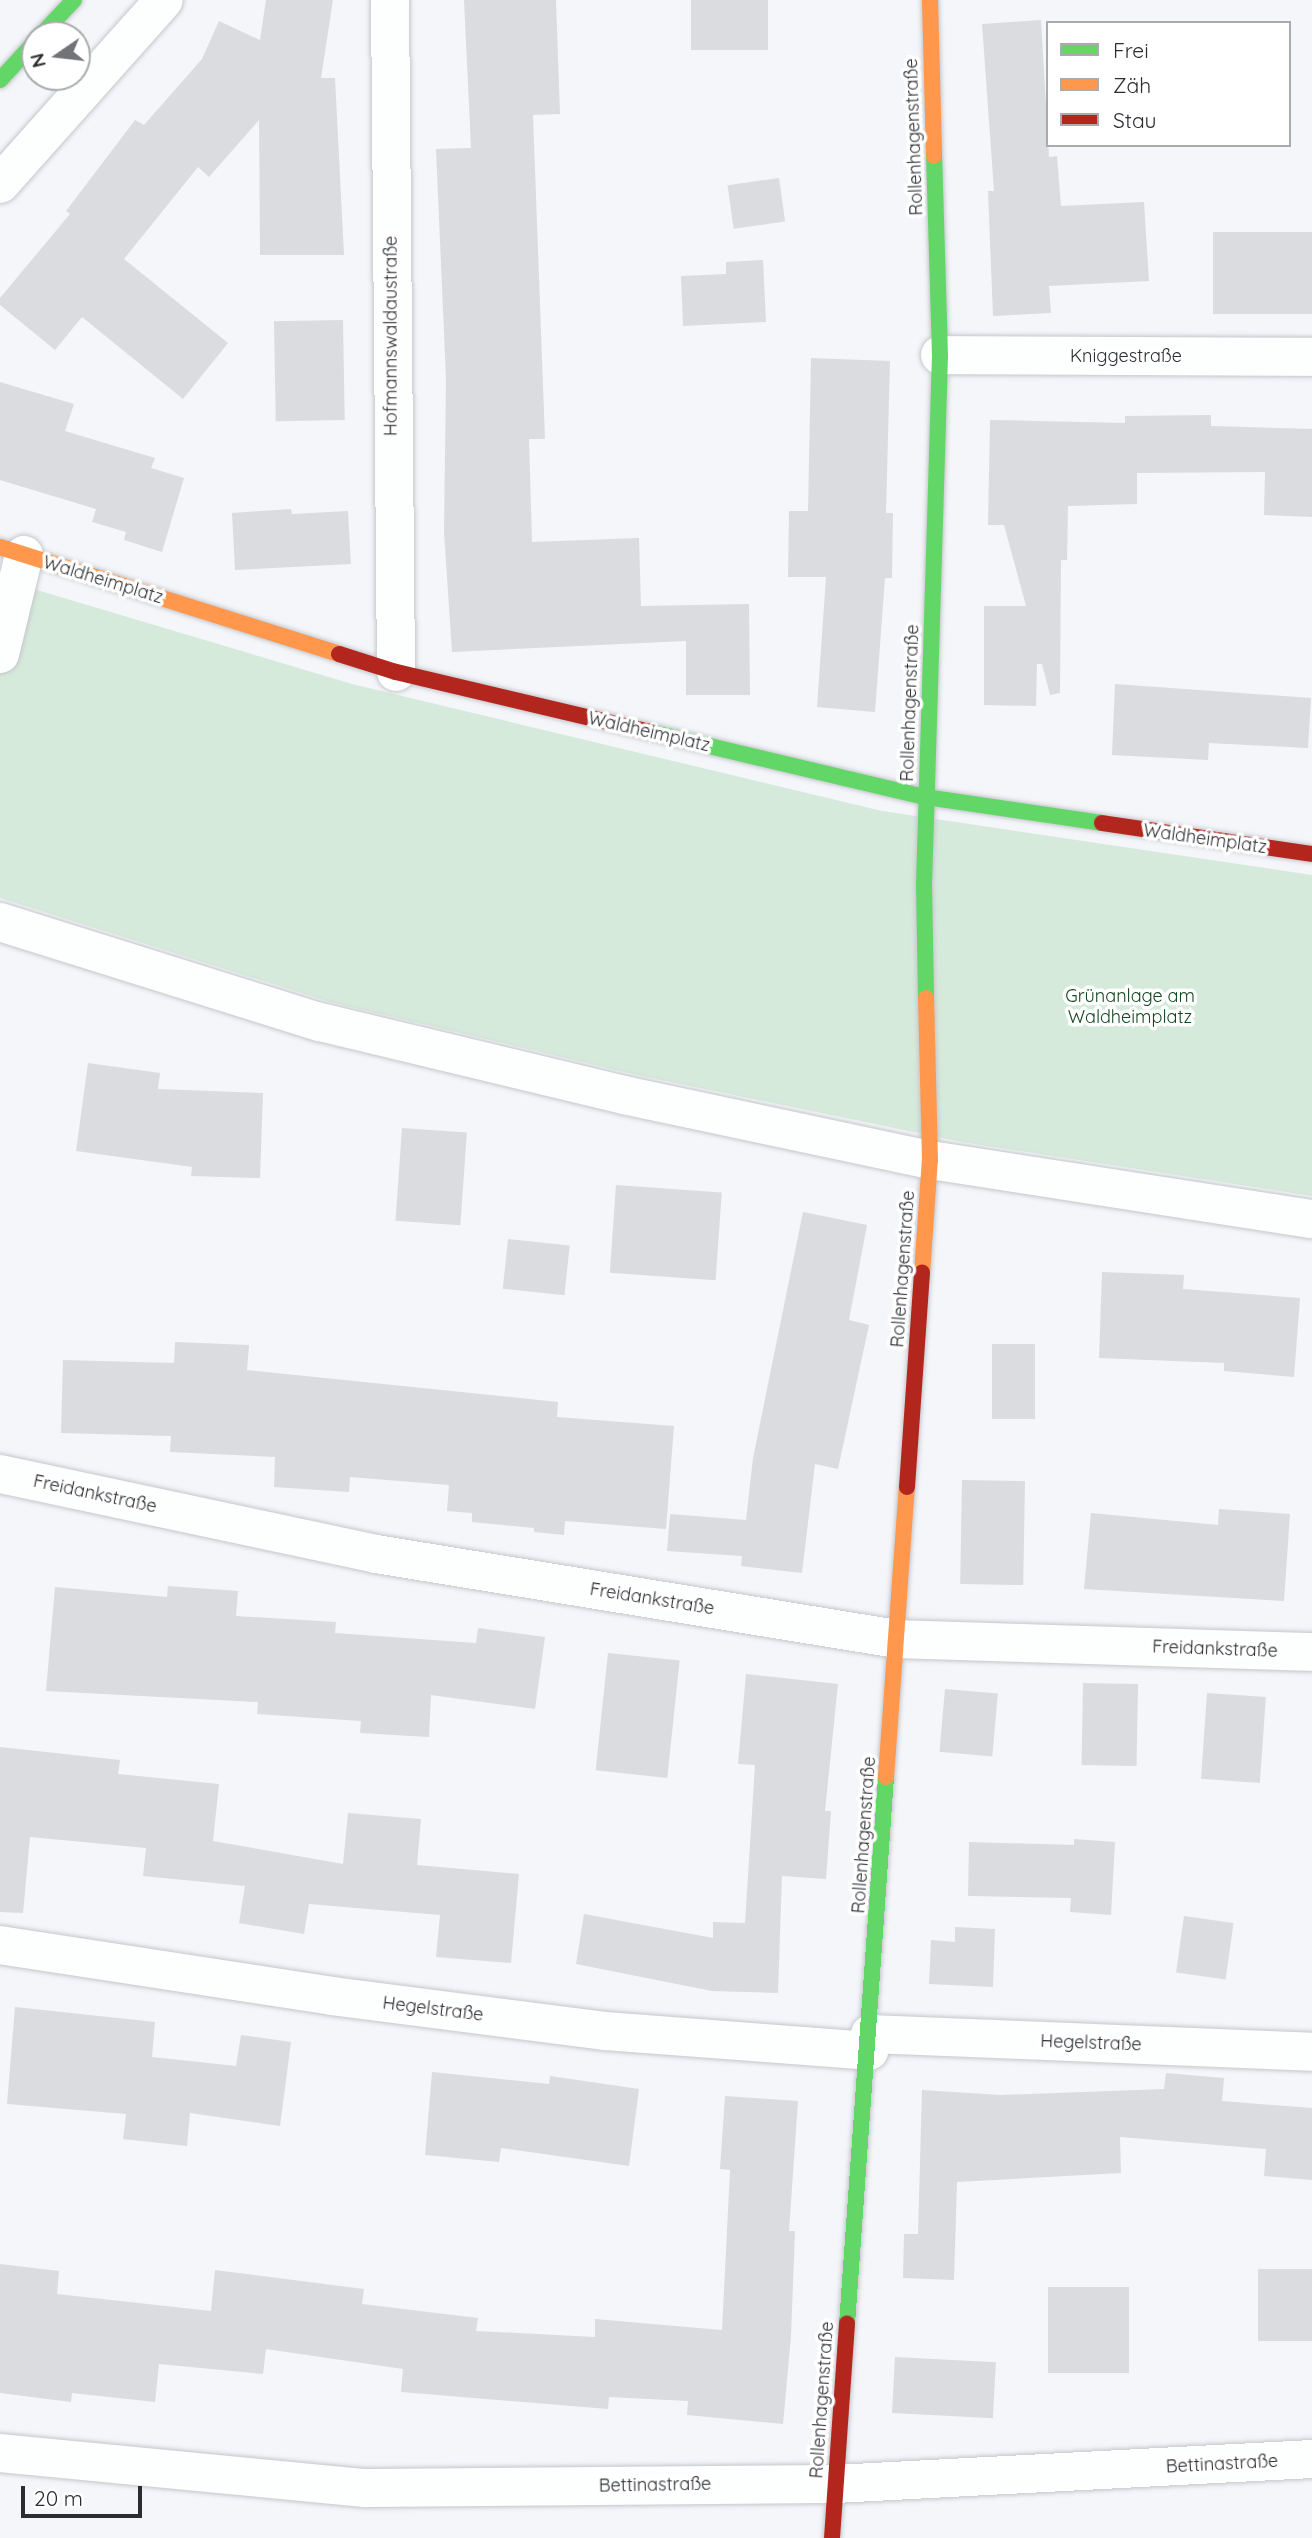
<!DOCTYPE html>
<meta charset="utf-8">
<style>
body{margin:0}
#map{position:relative;width:1312px;height:2538px;overflow:hidden;background:#f4f6fa;font-family:Quicksand,sans-serif}
div>[style]{position:absolute}
[style*='--x']{left:calc(var(--x)*1px);top:calc(var(--y)*1px);width:calc(var(--w)*1px);rotate:calc(var(--a)*1deg)}
.green>*{inset:0;background:#d6eadb}
.building>*{inset:0;background:#dadcdf;transform-origin:0 0}
.roads{filter:drop-shadow(0 0 2px #c5c7cb) drop-shadow(0 0 2px #c5c7cb)}
.street>*{height:38px;margin:-19px;padding:0 19px;transform-origin:19px;border-radius:19px;background:#fdfefe}
.fast>*{height:16px;margin:-8px;padding:0 8px;transform-origin:8px;border-radius:8px;background:#63d668}
.slow>*{height:16px;margin:-8px;padding:0 8px;transform-origin:8px;border-radius:8px;background:#ff974d}
.jam>*{height:16px;margin:-8px;padding:0 8px;transform-origin:8px;border-radius:8px;background:#b3261e}
span{translate:-50% -50%;white-space:nowrap;text-align:center;line-height:1.15;-webkit-text-stroke:7px #fff;paint-order:stroke}
.street-label{font-size:18px;color:#2b2d31}
.park-label{font-size:18px;color:#134720}
.legend{position:absolute;left:1046px;top:21px;width:245px;height:126px;box-sizing:border-box;background:#fff;border:2px solid #aaabad;margin:0;padding:9px 12px;list-style:none;font-size:21px;color:#2b2d31}
.legend li{display:flex;align-items:center;gap:14px;height:35px}
.legend b{width:35px;border:2px solid #aaabad}
.north{position:absolute;left:21px;top:21px;width:70px;height:70px;box-sizing:border-box;background:#fff;border:2px solid #aaabad;border-radius:50%;rotate:256deg;font-size:19px;font-weight:700;line-height:28px;text-align:center;color:#2b2d31}
.north::after{content:'';display:block;margin:auto;width:24px;height:32px;background:#717377;clip-path:polygon(50% 0,100% 100%,50% 72%,0 100%)}
.scale{position:absolute;left:21px;top:2486px;width:121px;height:32px;box-sizing:border-box;border:4px solid #2b2d31;border-top:0;padding-left:9px;font-size:21px;line-height:24px;white-space:nowrap;color:#2b2d31;-webkit-text-stroke:5px #fff;paint-order:stroke}
</style>
<div id="map">
<div class="green">
<div style="clip-path:polygon(0 579px,352px 684px,882px 811px,1312px 875px,1312px 1196px,962px 1142px,637px 1075px,330px 1002px,0 898px)"></div>
</div>
<div class="building">
<div style="clip-path:polygon(266px 0,333px 0,321px 78px,335px 78px,344px 255px,260px 255px,259px 120px,209px 177px,198px 167px,124px 259px,228px 343px,183px 399px,82px 317px,55px 350px,0 305px,0 298px,70px 214px,66px 211px,135px 120px,144px 125px,202px 59px,219px 21px,260px 40px)"></div>
<div style="clip-path:polygon(464px 0,556px 0,560px 114px,533px 115px,545px 439px,529px 439px,532px 542px,639px 538px,641px 606px,749px 604px,750px 695px,686px 695px,686px 641px,452px 652px,444px 532px,446px 379px,436px 149px,471px 148px)"></div>
<div style="left:691px;top:0;width:77px;height:50px"></div>
<div style="clip-path:polygon(1041px 20px,1049px 157px,1057px 156px,1061px 206px,1144px 202px,1149px 281px,1049px 286px,1051px 313px,993px 316px,988px 191px,994px 191px,982px 24px)"></div>
<div style="left:779px;top:178px;width:44px;height:52px;rotate:82deg"></div>
<div style="left:1312px;top:232px;width:82px;height:99px;rotate:90deg"></div>
<div style="clip-path:polygon(763px 260px,766px 322px,683px 326px,681px 276px,726px 274px,726px 262px)"></div>
<div style="left:343px;top:320px;width:100px;height:69px;rotate:89deg"></div>
<div style="clip-path:polygon(811px 358px,890px 361px,886px 513px,893px 513px,892px 578px,885px 578px,875px 712px,817px 707px,826px 577px,788px 577px,789px 511px,808px 511px)"></div>
<div style="clip-path:polygon(0 382px,74px 404px,65px 431px,155px 458px,151px 468px,184px 478px,162px 552px,124px 540px,126px 532px,92px 522px,96px 509px,0 480px)"></div>
<div style="clip-path:polygon(1211px 415px,1211px 426px,1312px 429px,1312px 517px,1264px 515px,1265px 472px,1137px 473px,1137px 504px,1068px 506px,1067px 560px,1061px 560px,1060px 693px,1050px 695px,1042px 664px,1037px 664px,1036px 706px,984px 705px,984px 606px,1026px 606px,1004px 525px,988px 525px,990px 420px,1125px 423px,1125px 416px)"></div>
<div style="clip-path:polygon(291px 509px,292px 514px,348px 511px,351px 564px,235px 570px,232px 513px)"></div>
<div style="clip-path:polygon(1115px 684px,1311px 698px,1308px 748px,1209px 743px,1208px 760px,1112px 755px)"></div>
<div style="clip-path:polygon(88px 1063px,160px 1073px,158px 1089px,263px 1093px,260px 1178px,191px 1176px,192px 1167px,76px 1151px)"></div>
<div style="left:402px;top:1128px;width:65px;height:93px;rotate:4deg"></div>
<div style="left:616px;top:1185px;width:106px;height:88px;rotate:4deg"></div>
<div style="clip-path:polygon(803px 1212px,867px 1225px,849px 1320px,869px 1325px,838px 1469px,815px 1464px,802px 1573px,741px 1566px,742px 1556px,667px 1551px,670px 1514px,746px 1520px,753px 1458px)"></div>
<div style="left:508px;top:1239px;width:62px;height:50px;rotate:6deg"></div>
<div style="clip-path:polygon(1102px 1272px,1184px 1275px,1183px 1289px,1300px 1298px,1294px 1377px,1224px 1371px,1224px 1363px,1099px 1358px)"></div>
<div style="clip-path:polygon(175px 1342px,249px 1345px,247px 1370px,558px 1402px,557px 1417px,674px 1426px,666px 1529px,565px 1521px,564px 1535px,534px 1532px,534px 1528px,472px 1522px,472px 1513px,447px 1511px,449px 1485px,350px 1477px,349px 1492px,274px 1487px,275px 1457px,170px 1452px,171px 1436px,61px 1433px,63px 1360px,174px 1363px)"></div>
<div style="left:992px;top:1344px;width:43px;height:75px"></div>
<div style="left:962px;top:1480px;width:63px;height:104px;rotate:1deg"></div>
<div style="clip-path:polygon(1219px 1509px,1290px 1514px,1284px 1601px,1084px 1589px,1091px 1513px,1218px 1525px)"></div>
<div style="clip-path:polygon(168px 1586px,238px 1591px,236px 1616px,336px 1622px,335px 1633px,476px 1643px,478px 1628px,545px 1637px,535px 1709px,431px 1695px,429px 1737px,360px 1733px,361px 1721px,257px 1714px,258px 1702px,46px 1691px,55px 1587px,167px 1597px)"></div>
<div style="left:608px;top:1653px;width:72px;height:118px;rotate:6deg"></div>
<div style="clip-path:polygon(746px 1674px,838px 1684px,825px 1811px,831px 1811px,826px 1879px,782px 1876px,778px 1993px,712px 1991px,576px 1964px,584px 1914px,713px 1938px,713px 1922px,745px 1923px,755px 1765px,738px 1764px)"></div>
<div style="left:1083px;top:1683px;width:55px;height:82px;rotate:1deg"></div>
<div style="left:945px;top:1689px;width:53px;height:63px;rotate:5deg"></div>
<div style="left:1207px;top:1693px;width:59px;height:86px;rotate:4deg"></div>
<div style="clip-path:polygon(0 1747px,120px 1760px,118px 1774px,219px 1784px,213px 1841px,343px 1864px,348px 1813px,421px 1819px,417px 1865px,519px 1874px,511px 1963px,436px 1957px,440px 1915px,309px 1904px,304px 1934px,239px 1923px,245px 1886px,143px 1876px,146px 1848px,30px 1837px,23px 1913px,0 1912px)"></div>
<div style="clip-path:polygon(1074px 1839px,1115px 1842px,1111px 1915px,1070px 1912px,1071px 1898px,968px 1896px,969px 1842px,1074px 1845px)"></div>
<div style="left:1184px;top:1916px;width:50px;height:57px;rotate:8deg"></div>
<div style="clip-path:polygon(955px 1927px,995px 1929px,993px 1987px,929px 1984px,931px 1940px,955px 1942px)"></div>
<div style="clip-path:polygon(15px 2007px,155px 2022px,152px 2057px,236px 2066px,241px 2035px,291px 2042px,280px 2126px,190px 2113px,187px 2146px,123px 2139px,126px 2114px,7px 2104px)"></div>
<div style="clip-path:polygon(432px 2072px,549px 2084px,550px 2076px,639px 2089px,629px 2166px,501px 2148px,499px 2162px,425px 2155px)"></div>
<div style="clip-path:polygon(1166px 2073px,1224px 2078px,1222px 2101px,1312px 2108px,1312px 2180px,1264px 2176px,1266px 2149px,1120px 2137px,1121px 2173px,957px 2182px,954px 2280px,903px 2278px,904px 2234px,918px 2234px,922px 2090px,1000px 2095px,1164px 2089px)"></div>
<div style="clip-path:polygon(725px 2096px,798px 2101px,789px 2231px,795px 2231px,791px 2336px,783px 2424px,687px 2415px,688px 2401px,609px 2397px,608px 2409px,401px 2392px,403px 2369px,266px 2349px,263px 2374px,159px 2364px,155px 2402px,72px 2393px,71px 2402px,0 2393px,0 2264px,59px 2271px,57px 2294px,211px 2311px,215px 2270px,364px 2289px,362px 2304px,478px 2318px,476px 2331px,595px 2337px,595px 2319px,722px 2330px,730px 2170px,720px 2169px)"></div>
<div style="left:1312px;top:2269px;width:72px;height:54px;rotate:90deg"></div>
<div style="left:1048px;top:2287px;width:81px;height:86px"></div>
<div style="left:895px;top:2357px;width:101px;height:56px;rotate:3deg"></div>
</div>
<div class="roads">
<div class="street">
<div style="--x:390;--y:0;--w:672;--a:89.49"></div>
<div style="--x:0;--y:184;--w:246;--a:-48.3"></div>
<div style="--x:940;--y:355;--w:372;--a:0.3"></div>
<div style="--x:0;--y:654;--w:102;--a:-76.4"></div>
<div style="--x:0;--y:922;--w:335;--a:17.4"></div>
<div style="--x:320;--y:1022;--w:313;--a:13.5"></div>
<div style="--x:624;--y:1095;--w:313;--a:12"></div>
<div style="--x:930;--y:1160;--w:387;--a:8.8"></div>
<div style="--x:0;--y:1474;--w:384;--a:12"></div>
<div style="--x:376;--y:1554;--w:528;--a:9.27"></div>
<div style="--x:897;--y:1639;--w:415;--a:1.8"></div>
<div style="--x:0;--y:1945;--w:336;--a:8.7"></div>
<div style="--x:332;--y:1996;--w:275;--a:7.3"></div>
<div style="--x:605;--y:2031;--w:265;--a:4.3"></div>
<div style="--x:870;--y:2034;--w:442;--a:2.3"></div>
<div style="--x:0;--y:2453;--w:366;--a:5.5"></div>
<div style="--x:364;--y:2488;--w:471;--a:-0.5"></div>
<div style="--x:835;--y:2484;--w:478;--a:-3"></div>
</div>
<div class="fast">
<div style="--x:41;--y:35;--w:48;--a:-46.7"></div>
<div style="--x:0;--y:80;--w:52;--a:-47.4"></div>
<div style="--x:650;--y:732;--w:284;--a:13.3"></div>
<div style="--x:926;--y:797;--w:178;--a:8.4"></div>
<div style="--x:926;--y:998;--w:113;--a:-91"></div>
<div style="--x:924;--y:885;--w:530;--a:-88.27"></div>
<div style="--x:940;--y:355;--w:199;--a:-91.7"></div>
<div style="--x:847;--y:2324;--w:548;--a:-85.92"></div>
</div>
<div class="slow">
<div style="--x:930;--y:0;--w:156;--a:88.5"></div>
<div style="--x:0;--y:547;--w:355;--a:17.5"></div>
<div style="--x:922;--y:1273;--w:113;--a:-86"></div>
<div style="--x:930;--y:1160;--w:162;--a:-91.4"></div>
<div style="--x:886;--y:1777;--w:291;--a:-85.9"></div>
</div>
<div class="jam">
<div style="--x:339;--y:654;--w:60;--a:17.5"></div>
<div style="--x:396;--y:672;--w:261;--a:13.3"></div>
<div style="--x:1102;--y:823;--w:212;--a:8.4"></div>
<div style="--x:907;--y:1487;--w:215;--a:-86"></div>
<div style="--x:832;--y:2538;--w:215;--a:-86"></div>
</div>
</div>
<div class="street-label">
<span style="left:914px;top:137px;rotate:-92deg">Rollenhagenstraße</span>
<span style="left:391px;top:336px;rotate:-90deg">Hofmannswaldaustraße</span>
<span style="left:1126px;top:356px">Kniggestraße</span>
<span style="left:103px;top:580px;rotate:17deg">Waldheimplatz</span>
<span style="left:910px;top:703px;rotate:-88deg">Rollenhagenstraße</span>
<span style="left:649px;top:732px;rotate:13deg">Waldheimplatz</span>
<span style="left:1205px;top:839px;rotate:8deg">Waldheimplatz</span>
<span style="left:903px;top:1269px;rotate:-86deg">Rollenhagenstraße</span>
<span style="left:95px;top:1494px;rotate:12deg">Freidankstraße</span>
<span style="left:652px;top:1599px;rotate:9deg">Freidankstraße</span>
<span style="left:1215px;top:1649px;rotate:2deg">Freidankstraße</span>
<span style="left:864px;top:1835px;rotate:-86deg">Rollenhagenstraße</span>
<span style="left:433px;top:2009px;rotate:7deg">Hegelstraße</span>
<span style="left:1091px;top:2043px;rotate:2deg">Hegelstraße</span>
<span style="left:822px;top:2400px;rotate:-86deg">Rollenhagenstraße</span>
<span style="left:1222px;top:2464px;rotate:-3deg">Bettinastraße</span>
<span style="left:655px;top:2485px;rotate:-1deg">Bettinastraße</span>
</div>
<div class="park-label">
<span style="left:1130px;top:1007px">Grünanlage am<br>Waldheimplatz</span>
</div>
<ul class="legend">
<li><b style="height:9px;background:#63d668"></b>Frei</li>
<li><b style="height:9px;background:#ff974d"></b>Zäh</li>
<li><b style="height:9px;background:#b3261e"></b>Stau</li>
</ul>
<div class="north">N</div>
<div class="scale">20 m</div>
</div>
